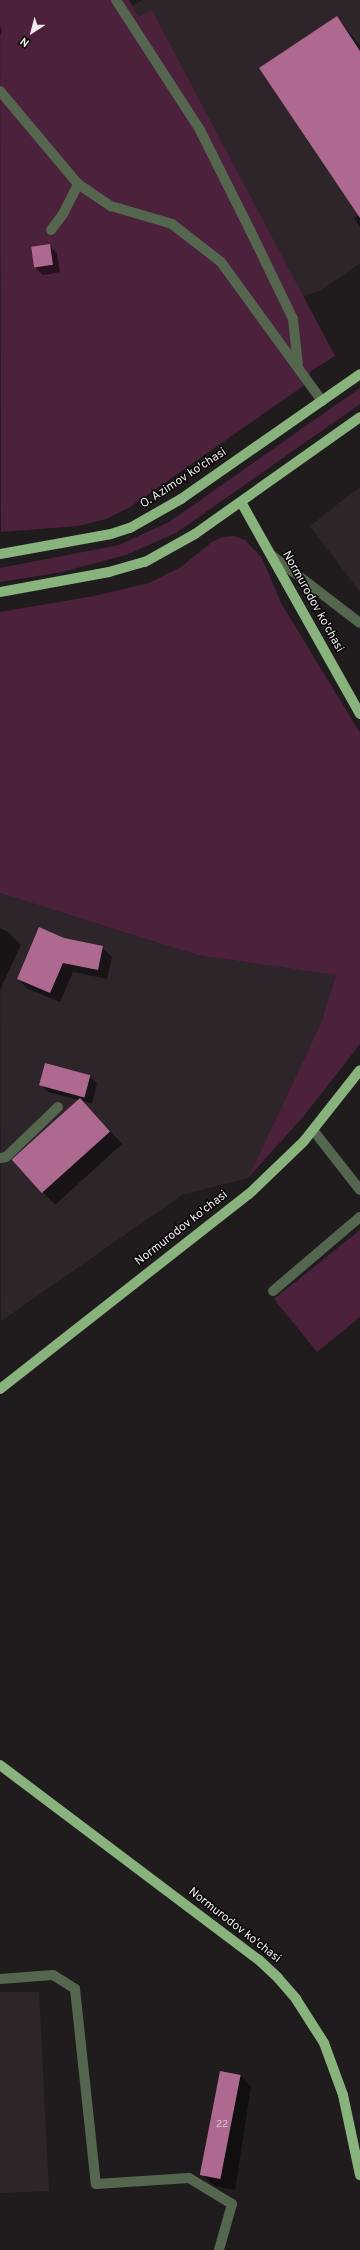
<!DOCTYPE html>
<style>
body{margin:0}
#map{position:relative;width:360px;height:2250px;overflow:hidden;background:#201c1e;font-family:Overpass,sans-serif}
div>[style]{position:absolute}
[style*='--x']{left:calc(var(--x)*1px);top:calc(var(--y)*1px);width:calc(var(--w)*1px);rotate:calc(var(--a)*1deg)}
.built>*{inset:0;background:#2e252a}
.green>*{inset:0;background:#4b213b}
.shadow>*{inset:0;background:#0007}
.building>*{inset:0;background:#ae6991;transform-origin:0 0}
.minor>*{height:10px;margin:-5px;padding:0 5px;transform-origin:5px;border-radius:5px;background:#54674e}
.major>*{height:10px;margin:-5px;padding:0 5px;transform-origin:5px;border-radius:5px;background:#89b37d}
span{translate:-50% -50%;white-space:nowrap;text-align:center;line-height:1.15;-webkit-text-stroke:3px #090708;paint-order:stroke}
.number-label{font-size:10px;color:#ddcad4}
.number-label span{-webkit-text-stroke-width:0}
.street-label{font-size:12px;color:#edeaeb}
.north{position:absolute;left:12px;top:12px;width:40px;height:40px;-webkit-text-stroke:3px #090708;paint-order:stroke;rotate:216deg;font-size:11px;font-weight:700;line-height:16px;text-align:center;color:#edeaeb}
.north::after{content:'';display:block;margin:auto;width:14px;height:18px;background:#edeaeb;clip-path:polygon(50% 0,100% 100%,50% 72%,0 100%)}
</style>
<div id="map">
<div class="built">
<div style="clip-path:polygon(143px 0,360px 0,360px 263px,320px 291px,303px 296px,152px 10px,138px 17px,132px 6px)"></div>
<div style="clip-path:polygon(360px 487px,360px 592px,310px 526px)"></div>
<div style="clip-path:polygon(0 893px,197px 955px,336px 975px,321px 1023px,248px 1178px,182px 1195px,1px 1321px)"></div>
<div style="clip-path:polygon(0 1992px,39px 1992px,49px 2191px,0 2193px)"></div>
</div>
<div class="green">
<div style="clip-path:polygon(0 0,129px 0,138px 17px,152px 10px,335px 356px,311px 371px,306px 384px,130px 507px,106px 519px,78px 526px,1px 532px)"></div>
<div style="clip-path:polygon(360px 388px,360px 404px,176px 533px,126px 555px,62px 572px,0 582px,0 568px,119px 545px,169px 522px)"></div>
<div style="clip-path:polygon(234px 536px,245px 540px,262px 558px,281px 603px,360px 733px,360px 1044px,303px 1117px,248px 1178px,321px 1023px,336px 975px,197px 955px,0 893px,0 612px,94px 596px,149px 583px,181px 567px,212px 542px,222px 537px)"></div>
<div style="clip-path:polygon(360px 1230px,360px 1317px,317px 1352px,274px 1299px)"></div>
</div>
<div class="shadow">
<div style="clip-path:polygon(337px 17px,360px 46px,360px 227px,354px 218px,359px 215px)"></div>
<div style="clip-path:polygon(0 25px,2px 32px,0 35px)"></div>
<div style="clip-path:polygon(49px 245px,57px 253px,60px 272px,43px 275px,36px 268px)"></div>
<div style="clip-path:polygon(0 928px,8px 932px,21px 945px,0 990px)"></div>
<div style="clip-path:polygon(63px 939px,102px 947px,112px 957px,107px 979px,73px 972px,60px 1002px,28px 989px,18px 979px)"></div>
<div style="clip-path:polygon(46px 1065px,90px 1076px,97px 1084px,92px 1104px,83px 1101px,122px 1144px,55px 1205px,13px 1160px,79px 1100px,48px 1092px,41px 1085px)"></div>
<div style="clip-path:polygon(241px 2076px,251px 2087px,235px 2190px,215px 2186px,204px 2176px)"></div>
</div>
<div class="building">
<div style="clip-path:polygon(337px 16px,360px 51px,360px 218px,259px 68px)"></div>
<div style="left:50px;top:244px;width:21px;height:19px;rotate:82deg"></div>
<div style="clip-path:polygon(39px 927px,64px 938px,103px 946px,98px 970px,63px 963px,50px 993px,17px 979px)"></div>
<div style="left:45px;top:1063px;width:47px;height:23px;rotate:15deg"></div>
<div style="left:80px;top:1098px;width:45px;height:92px;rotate:48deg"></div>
<div style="left:220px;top:2071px;width:21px;height:106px;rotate:11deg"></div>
</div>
<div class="minor">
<div style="--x:116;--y:0;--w:155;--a:57.1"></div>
<div style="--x:200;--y:130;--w:112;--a:63.4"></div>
<div style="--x:250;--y:230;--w:99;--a:64.2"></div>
<div style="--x:293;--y:319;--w:47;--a:83.9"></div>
<div style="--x:0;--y:91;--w:121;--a:50"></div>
<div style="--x:78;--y:184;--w:40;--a:34"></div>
<div style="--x:111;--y:206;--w:64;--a:16.4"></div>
<div style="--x:172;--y:224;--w:62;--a:37.8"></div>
<div style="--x:221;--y:262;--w:172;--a:54"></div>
<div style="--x:51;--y:230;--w:20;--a:-53"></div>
<div style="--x:63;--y:214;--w:34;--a:-63"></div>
<div style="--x:270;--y:554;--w:113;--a:37.5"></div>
<div style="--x:313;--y:1130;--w:76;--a:51.9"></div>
<div style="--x:0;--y:1158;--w:6;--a:-9"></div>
<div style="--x:6;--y:1157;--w:72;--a:-43.9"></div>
<div style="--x:273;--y:1291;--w:114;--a:-40.4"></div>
<div style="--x:0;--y:1979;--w:53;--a:-4.3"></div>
<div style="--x:53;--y:1975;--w:26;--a:32"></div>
<div style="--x:75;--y:1989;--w:196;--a:83.9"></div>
<div style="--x:96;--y:2184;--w:93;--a:-3.7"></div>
<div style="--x:189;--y:2178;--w:50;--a:31.2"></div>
<div style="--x:232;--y:2204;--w:48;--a:105.8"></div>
</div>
<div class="major">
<div style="--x:241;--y:502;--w:243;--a:60.7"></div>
<div style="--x:0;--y:554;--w:113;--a:-10.2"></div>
<div style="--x:111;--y:534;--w:20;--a:-18"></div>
<div style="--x:130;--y:528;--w:59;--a:-29.6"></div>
<div style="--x:181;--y:499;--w:218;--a:-34.9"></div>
<div style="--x:0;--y:592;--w:111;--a:-10.4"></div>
<div style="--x:109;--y:572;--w:37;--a:-16"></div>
<div style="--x:145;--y:562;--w:57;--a:-29.2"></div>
<div style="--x:195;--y:534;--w:202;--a:-35.3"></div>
<div style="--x:0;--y:1389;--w:316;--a:-38.1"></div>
<div style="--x:249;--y:1194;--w:76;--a:-43.9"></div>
<div style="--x:304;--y:1141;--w:90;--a:-51.7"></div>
<div style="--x:0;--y:1765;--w:324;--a:37"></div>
<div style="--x:259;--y:1960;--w:26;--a:43"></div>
<div style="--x:278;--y:1978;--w:28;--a:49"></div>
<div style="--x:296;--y:1999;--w:52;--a:57.5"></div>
<div style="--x:324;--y:2043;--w:55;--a:69.9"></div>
<div style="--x:343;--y:2095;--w:82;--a:78"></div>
</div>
<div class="number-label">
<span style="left:222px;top:2125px">22</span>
</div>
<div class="street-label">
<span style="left:184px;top:479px;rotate:-33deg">O. Azimov ko'chasi</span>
<span style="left:312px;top:602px;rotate:61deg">Normurodov ko'chasi</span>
<span style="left:182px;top:1229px;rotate:-38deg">Normurodov ko'chasi</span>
<span style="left:234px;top:1926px;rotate:38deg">Normurodov ko'chasi</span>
</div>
<div class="north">N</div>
</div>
